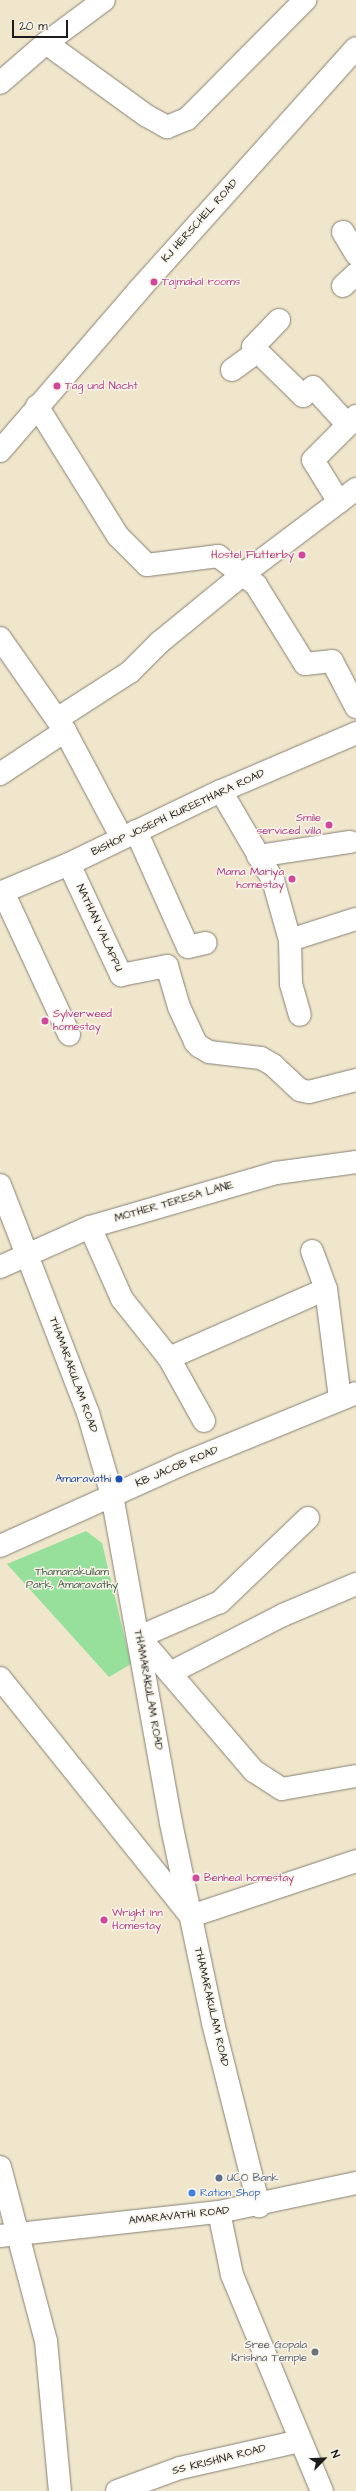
<!DOCTYPE html>
<style>
body{margin:0}
#map{position:relative;width:356px;height:2491px;overflow:hidden;background:#f0e6cc;font-family:"Architects Daughter",sans-serif}
div>[style]{position:absolute}
[style*='--x']{left:calc(var(--x)*1px);top:calc(var(--y)*1px);width:calc(var(--w)*1px);rotate:calc(var(--a)*1deg)}
.green>*{inset:0;background:#96e09b}
.roads{filter:drop-shadow(0 0 1px #868174) drop-shadow(0 0 1px #868174)}
.minor>*{height:22px;margin:-11px;padding:0 11px;transform-origin:11px;border-radius:11px;background:#fff}
.major>*{height:22px;margin:-11px;padding:0 11px;transform-origin:11px;border-radius:11px;background:#fff}
.dots>*{width:11px;height:11px;translate:-50% -50%;box-sizing:border-box;border:2px solid #f7f3e8;border-radius:50%}
span{translate:-50% -50%;white-space:nowrap;text-align:center;line-height:1.15;-webkit-text-stroke:3px #f7f3e8;paint-order:stroke}
.street-label{font-size:11px;color:#1c1c1c}
.hotel-label{font-size:11px;color:#b23c85}
.left{translate:0 -50%;text-align:left}
.right{translate:-100% -50%;text-align:right}
.transit-label{font-size:11px;color:#164399}
.park-label{font-size:11px;color:#415742}
.service-label{font-size:11px;color:#4e5e75}
.shop-label{font-size:11px;color:#366cbe}
.worship-label{font-size:11px;color:#5b616d}
.north{position:absolute;left:304px;top:2439px;width:40px;height:40px;-webkit-text-stroke:3px #f7f3e8;paint-order:stroke;rotate:66deg;font-size:11px;font-weight:700;line-height:16px;text-align:center;color:#1c1c1c}
.north::after{content:'';display:block;margin:auto;width:14px;height:18px;background:#1c1c1c;clip-path:polygon(50% 0,100% 100%,50% 72%,0 100%)}
.scale{position:absolute;left:12px;top:20px;width:56px;height:18px;box-sizing:border-box;border:2px solid #1c1c1c;border-top:0;padding-left:5px;font-size:12px;line-height:14px;white-space:nowrap;color:#1c1c1c;-webkit-text-stroke:3px #f7f3e8;paint-order:stroke}
</style>
<div id="map">
<div class="green">
<div style="clip-path:polygon(86px 1531px,102px 1543px,131px 1664px,109px 1677px,7px 1564px)"></div>
</div>
<div class="roads">
<div class="minor">
<div style="--x:46;--y:43;--w:125;--a:35.9"></div>
<div style="--x:147;--y:116;--w:23;--a:29"></div>
<div style="--x:167;--y:127;--w:22;--a:-22"></div>
<div style="--x:187;--y:119;--w:168;--a:-45.2"></div>
<div style="--x:0;--y:83;--w:61;--a:-41"></div>
<div style="--x:46;--y:43;--w:72;--a:-36.6"></div>
<div style="--x:343;--y:232;--w:26;--a:59"></div>
<div style="--x:343;--y:286;--w:18;--a:-43"></div>
<div style="--x:279;--y:320;--w:37;--a:134"></div>
<div style="--x:253;--y:347;--w:70;--a:44.4"></div>
<div style="--x:303;--y:396;--w:13;--a:-42"></div>
<div style="--x:313;--y:387;--w:52;--a:47.4"></div>
<div style="--x:348;--y:425;--w:12;--a:-48"></div>
<div style="--x:232;--y:370;--w:32;--a:-36"></div>
<div style="--x:37;--y:406;--w:153;--a:58.1"></div>
<div style="--x:118;--y:536;--w:41;--a:45"></div>
<div style="--x:147;--y:565;--w:72;--a:-7.2"></div>
<div style="--x:218;--y:556;--w:48;--a:37.3"></div>
<div style="--x:256;--y:585;--w:93;--a:58.2"></div>
<div style="--x:305;--y:664;--w:27;--a:-6"></div>
<div style="--x:332;--y:661;--w:52;--a:62.4"></div>
<div style="--x:339;--y:502;--w:49;--a:-121.8"></div>
<div style="--x:313;--y:460;--w:49;--a:-45"></div>
<div style="--x:0;--y:638;--w:113;--a:55"></div>
<div style="--x:65;--y:731;--w:121;--a:62"></div>
<div style="--x:57;--y:719;--w:87;--a:-32.8"></div>
<div style="--x:130;--y:672;--w:42;--a:-45"></div>
<div style="--x:160;--y:642;--w:106;--a:-39.3"></div>
<div style="--x:242;--y:575;--w:143;--a:-37"></div>
<div style="--x:0;--y:774;--w:78;--a:-33.5"></div>
<div style="--x:221;--y:791;--w:103;--a:59.7"></div>
<div style="--x:273;--y:880;--w:62;--a:74.2"></div>
<div style="--x:290;--y:940;--w:44;--a:88.7"></div>
<div style="--x:291;--y:984;--w:32;--a:74"></div>
<div style="--x:136;--y:831;--w:127;--a:65.9"></div>
<div style="--x:188;--y:947;--w:18;--a:-13"></div>
<div style="--x:258;--y:856;--w:93;--a:-8.7"></div>
<div style="--x:69;--y:864;--w:123;--a:64.9"></div>
<div style="--x:121;--y:975;--w:47;--a:-11.1"></div>
<div style="--x:167;--y:966;--w:43;--a:73.7"></div>
<div style="--x:179;--y:1007;--w:38;--a:65"></div>
<div style="--x:195;--y:1042;--w:6;--a:45"></div>
<div style="--x:199;--y:1046;--w:12;--a:31"></div>
<div style="--x:209;--y:1052;--w:52;--a:6.6"></div>
<div style="--x:261;--y:1058;--w:14;--a:30"></div>
<div style="--x:273;--y:1065;--w:37;--a:43"></div>
<div style="--x:300;--y:1090;--w:9;--a:13"></div>
<div style="--x:309;--y:1092;--w:49;--a:-14.3"></div>
<div style="--x:3;--y:892;--w:157;--a:65.1"></div>
<div style="--x:0;--y:893;--w:75;--a:-22.8"></div>
<div style="--x:69;--y:864;--w:169;--a:-25.7"></div>
<div style="--x:221;--y:791;--w:147;--a:-23.2"></div>
<div style="--x:290;--y:940;--w:69;--a:-17.7"></div>
<div style="--x:0;--y:1185;--w:244;--a:68.9"></div>
<div style="--x:88;--y:1413;--w:85;--a:73.7"></div>
<div style="--x:112;--y:1495;--w:333;--a:79.8"></div>
<div style="--x:171;--y:1823;--w:204;--a:78.1"></div>
<div style="--x:213;--y:2023;--w:189;--a:75.9"></div>
<div style="--x:90;--y:1227;--w:79;--a:66"></div>
<div style="--x:122;--y:1299;--w:75;--a:51.5"></div>
<div style="--x:169;--y:1358;--w:72;--a:60.9"></div>
<div style="--x:312;--y:1251;--w:40;--a:69.8"></div>
<div style="--x:326;--y:1289;--w:111;--a:82.7"></div>
<div style="--x:0;--y:1267;--w:98;--a:-24"></div>
<div style="--x:90;--y:1227;--w:194;--a:-16.2"></div>
<div style="--x:276;--y:1173;--w:81;--a:-7.8"></div>
<div style="--x:169;--y:1358;--w:171;--a:-23.7"></div>
<div style="--x:308;--y:1518;--w:122;--a:136.3"></div>
<div style="--x:220;--y:1602;--w:88;--a:156.6"></div>
<div style="--x:139;--y:1637;--w:177;--a:49.4"></div>
<div style="--x:254;--y:1771;--w:33;--a:33"></div>
<div style="--x:282;--y:1789;--w:75;--a:-10"></div>
<div style="--x:170;--y:1673;--w:127;--a:-27.2"></div>
<div style="--x:283;--y:1615;--w:79;--a:-23"></div>
<div style="--x:0;--y:1678;--w:305;--a:51.3"></div>
<div style="--x:191;--y:1916;--w:174;--a:-18.4"></div>
<div style="--x:0;--y:2167;--w:180;--a:75.2"></div>
<div style="--x:46;--y:2341;--w:151;--a:84.7"></div>
<div style="--x:219;--y:2212;--w:64;--a:78.3"></div>
<div style="--x:232;--y:2275;--w:234;--a:67.4"></div>
<div style="--x:117;--y:2491;--w:67;--a:-20.1"></div>
<div style="--x:180;--y:2468;--w:123;--a:-12.7"></div>
</div>
<div class="major">
<div style="--x:0;--y:451;--w:211;--a:-49.2"></div>
<div style="--x:138;--y:291;--w:326;--a:-48.1"></div>
<div style="--x:0;--y:1546;--w:197;--a:-24.2"></div>
<div style="--x:180;--y:1465;--w:190;--a:-22.2"></div>
<div style="--x:0;--y:2236;--w:220;--a:-6.3"></div>
<div style="--x:219;--y:2212;--w:140;--a:-12"></div>
</div>
</div>
<div class="dots">
<div style="left:154px;top:282px;background:#d1479c"></div>
<div style="left:57px;top:386px;background:#d1479c"></div>
<div style="left:302px;top:555px;background:#d1479c"></div>
<div style="left:329px;top:825px;background:#d1479c"></div>
<div style="left:292px;top:879px;background:#d1479c"></div>
<div style="left:45px;top:1021px;background:#d1479c"></div>
<div style="left:119px;top:1479px;background:#1a4fb4"></div>
<div style="left:196px;top:1878px;background:#d1479c"></div>
<div style="left:104px;top:1920px;background:#d1479c"></div>
<div style="left:219px;top:2178px;background:#5c6f8a"></div>
<div style="left:192px;top:2193px;background:#3f7fe0"></div>
<div style="left:315px;top:2352px;background:#6b7280"></div>
</div>
<div class="street-label">
<span style="left:200px;top:221px;rotate:-48deg">KJ HERSCHEL ROAD</span>
<span style="left:178px;top:813px;rotate:-25deg">BISHOP JOSEPH KUREETHARA ROAD</span>
<span style="left:99px;top:928px;rotate:65deg">NATHAN VALAPPU</span>
<span style="left:174px;top:1202px;rotate:-16deg">MOTHER TERESA LANE</span>
<span style="left:73px;top:1375px;rotate:70deg">THAMARAKULAM ROAD</span>
<span style="left:177px;top:1467px;rotate:-23deg">KB JACOB ROAD</span>
<span style="left:148px;top:1690px;rotate:80deg">THAMARAKULAM ROAD</span>
<span style="left:211px;top:2007px;rotate:77deg">THAMARAKULAM ROAD</span>
<span style="left:179px;top:2216px;rotate:-6deg">AMARAVATHI ROAD</span>
<span style="left:219px;top:2460px;rotate:-14deg">SS KRISHNA ROAD</span>
</div>
<div class="hotel-label">
<span class="left" style="left:162px;top:282px">Tajmahal rooms</span>
<span class="left" style="left:65px;top:386px">Tag und Nacht</span>
<span class="right" style="left:294px;top:555px">Hostel Flutterby</span>
<span class="right" style="left:321px;top:825px">Smile<br>serviced villa</span>
<span class="right" style="left:284px;top:879px">Mama Mariya<br>homestay</span>
<span class="left" style="left:53px;top:1021px">Sylverweed<br>homestay</span>
<span class="left" style="left:204px;top:1878px">Benheal homestay</span>
<span class="left" style="left:112px;top:1920px">Wright Inn<br>Homestay</span>
</div>
<div class="transit-label">
<span class="right" style="left:111px;top:1479px">Amaravathi</span>
</div>
<div class="park-label">
<span style="left:72px;top:1579px">Thamarakullam<br>Park, Amaravathy</span>
</div>
<div class="service-label">
<span class="left" style="left:227px;top:2178px">UCO Bank</span>
</div>
<div class="shop-label">
<span class="left" style="left:200px;top:2193px">Ration Shop</span>
</div>
<div class="worship-label">
<span class="right" style="left:307px;top:2352px">Sree Gopala<br>Krishna Temple</span>
</div>
<div class="north">N</div>
<div class="scale">20 m</div>
</div>
